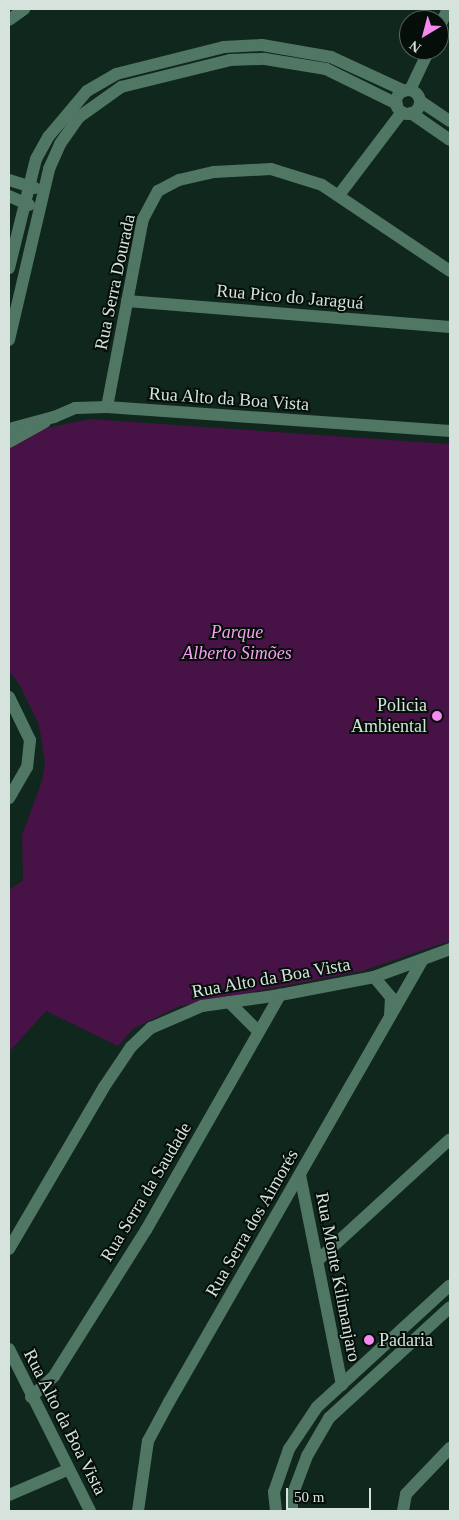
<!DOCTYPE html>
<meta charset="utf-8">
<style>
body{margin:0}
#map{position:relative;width:459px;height:1520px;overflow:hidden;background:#0f271d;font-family:Georgia,serif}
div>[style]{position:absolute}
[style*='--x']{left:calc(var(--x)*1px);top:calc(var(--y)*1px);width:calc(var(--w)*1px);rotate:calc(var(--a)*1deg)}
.green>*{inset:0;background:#471245}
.minor>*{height:12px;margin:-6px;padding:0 6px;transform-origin:6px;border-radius:6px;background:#507764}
.minor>.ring{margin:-6px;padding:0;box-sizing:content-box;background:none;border:12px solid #507764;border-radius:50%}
.dots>*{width:14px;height:14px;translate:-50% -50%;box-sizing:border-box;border:2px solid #050e09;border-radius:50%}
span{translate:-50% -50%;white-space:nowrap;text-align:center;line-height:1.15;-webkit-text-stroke:4px #050e09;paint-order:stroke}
.street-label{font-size:18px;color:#d5e3dc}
.park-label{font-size:18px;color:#f89ff3;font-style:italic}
.poi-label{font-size:18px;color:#d5e3dc}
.right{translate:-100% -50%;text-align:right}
.left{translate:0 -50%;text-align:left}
.frame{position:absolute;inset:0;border:10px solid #d5e3dc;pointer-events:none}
.north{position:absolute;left:399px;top:10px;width:50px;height:50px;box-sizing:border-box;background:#050e09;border:1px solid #58635d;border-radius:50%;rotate:217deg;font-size:14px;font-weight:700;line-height:20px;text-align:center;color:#d5e3dc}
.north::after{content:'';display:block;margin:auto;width:18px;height:22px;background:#f589ef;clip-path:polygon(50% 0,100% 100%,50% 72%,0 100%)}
.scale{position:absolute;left:286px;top:1488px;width:85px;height:22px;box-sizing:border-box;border:2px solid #d5e3dc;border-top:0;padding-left:6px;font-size:15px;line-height:18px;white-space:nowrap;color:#d5e3dc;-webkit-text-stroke:4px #050e09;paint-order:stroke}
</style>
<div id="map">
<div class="green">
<div style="clip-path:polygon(90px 419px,450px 444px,450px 941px,362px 971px,180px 1006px,134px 1028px,118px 1046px,46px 1011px,9px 1052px,9px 890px,23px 880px,22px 835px,42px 781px,45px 762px,39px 725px,19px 684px,9px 671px,9px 447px,41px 429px)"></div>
</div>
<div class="minor">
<div style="--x:9;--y:20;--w:19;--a:-36"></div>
<div style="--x:439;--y:28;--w:21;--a:-65"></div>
<div style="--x:410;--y:90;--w:44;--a:-64.6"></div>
<div class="ring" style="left:396px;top:90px;width:12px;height:12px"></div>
<div style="--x:420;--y:101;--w:36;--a:34"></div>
<div style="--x:411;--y:113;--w:47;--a:34.7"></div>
<div style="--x:9;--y:180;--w:27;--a:17"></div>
<div style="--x:339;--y:195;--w:104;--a:-52.8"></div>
<div style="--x:9;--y:196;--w:22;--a:24"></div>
<div style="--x:9;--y:268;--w:112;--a:-76.1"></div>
<div style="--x:36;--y:159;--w:26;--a:-61"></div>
<div style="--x:49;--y:136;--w:59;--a:-49.8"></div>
<div style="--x:87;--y:91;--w:34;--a:-30"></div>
<div style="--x:116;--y:74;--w:111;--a:-14"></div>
<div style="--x:224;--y:47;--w:38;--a:-3"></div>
<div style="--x:262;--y:45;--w:70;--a:9.9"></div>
<div style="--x:331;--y:57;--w:81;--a:24.7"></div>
<div style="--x:127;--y:301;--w:324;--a:4.6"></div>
<div style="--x:9;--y:340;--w:176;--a:-76.8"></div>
<div style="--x:49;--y:169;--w:27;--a:-66"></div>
<div style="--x:60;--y:144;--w:33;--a:-55"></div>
<div style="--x:79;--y:117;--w:52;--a:-35.5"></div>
<div style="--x:121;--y:87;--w:112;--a:-13.9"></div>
<div style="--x:230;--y:60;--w:35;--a:-2"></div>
<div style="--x:265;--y:59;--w:62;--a:9.3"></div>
<div style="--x:326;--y:69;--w:79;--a:26.2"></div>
<div style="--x:107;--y:407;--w:191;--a:-79.2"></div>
<div style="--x:143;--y:219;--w:32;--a:-62"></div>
<div style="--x:158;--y:191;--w:24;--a:-28"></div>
<div style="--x:179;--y:180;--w:36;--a:-13"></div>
<div style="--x:214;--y:172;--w:57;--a:-3"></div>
<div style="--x:271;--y:169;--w:53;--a:17.4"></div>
<div style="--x:322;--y:185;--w:154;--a:33.9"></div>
<div style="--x:9;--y:429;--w:47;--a:-14.9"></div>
<div style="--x:54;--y:417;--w:23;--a:-23"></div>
<div style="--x:75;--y:408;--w:32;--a:-2"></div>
<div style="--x:107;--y:407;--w:344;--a:4"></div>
<div style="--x:9;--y:442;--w:41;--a:-29.1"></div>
<div style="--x:9;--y:697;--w:48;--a:64"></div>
<div style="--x:30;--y:740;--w:27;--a:96"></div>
<div style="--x:27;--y:767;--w:36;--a:120"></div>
<div style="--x:374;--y:977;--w:26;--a:50"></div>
<div style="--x:391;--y:997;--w:19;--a:93"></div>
<div style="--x:229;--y:1002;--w:42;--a:45"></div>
<div style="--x:300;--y:1175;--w:214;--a:78.7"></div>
<div style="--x:9;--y:1249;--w:188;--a:-59.6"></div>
<div style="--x:104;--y:1087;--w:48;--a:-56"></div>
<div style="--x:131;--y:1047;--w:28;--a:-44"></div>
<div style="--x:151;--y:1028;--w:56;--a:-23.3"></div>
<div style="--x:202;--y:1006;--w:79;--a:-8"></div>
<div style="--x:280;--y:995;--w:96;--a:-10.8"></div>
<div style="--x:374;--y:977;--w:81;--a:-20.2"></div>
<div style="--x:317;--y:1261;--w:180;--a:-42.5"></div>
<div style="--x:9;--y:1349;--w:181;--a:63.4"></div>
<div style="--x:31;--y:1397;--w:31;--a:-42"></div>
<div style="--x:54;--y:1376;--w:173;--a:-57.8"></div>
<div style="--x:146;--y:1230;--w:271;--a:-60.3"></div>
<div style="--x:9;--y:1495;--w:65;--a:-23.4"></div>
<div style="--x:138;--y:1511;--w:71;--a:-81.9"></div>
<div style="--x:148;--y:1441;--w:44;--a:-61.7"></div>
<div style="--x:169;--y:1402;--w:508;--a:-60.16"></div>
<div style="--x:276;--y:1511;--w:19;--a:-96"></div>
<div style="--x:274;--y:1492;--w:46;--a:-70.8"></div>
<div style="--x:289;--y:1449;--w:50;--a:-56.3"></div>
<div style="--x:317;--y:1407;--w:180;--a:-42.5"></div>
<div style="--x:292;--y:1511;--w:15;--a:-90"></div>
<div style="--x:292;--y:1496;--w:43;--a:-69.4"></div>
<div style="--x:307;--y:1456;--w:44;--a:-59.9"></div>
<div style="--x:329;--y:1418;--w:164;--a:-42.5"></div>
<div style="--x:403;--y:1511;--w:17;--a:-80"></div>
<div style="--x:406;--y:1494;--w:64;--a:-46.3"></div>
</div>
<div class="dots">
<div style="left:437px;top:716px;background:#f589ef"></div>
<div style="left:369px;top:1340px;background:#f589ef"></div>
</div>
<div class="street-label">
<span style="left:115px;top:282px;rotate:-78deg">Rua Serra Dourada</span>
<span style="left:290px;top:297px;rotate:5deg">Rua Pico do Jaraguá</span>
<span style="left:229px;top:399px;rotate:4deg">Rua Alto da Boa Vista</span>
<span style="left:271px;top:978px;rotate:-10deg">Rua Alto da Boa Vista</span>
<span style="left:146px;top:1192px;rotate:-59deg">Rua Serra da Saudade</span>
<span style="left:252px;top:1223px;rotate:-60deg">Rua Serra dos Aimorés</span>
<span style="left:338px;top:1277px;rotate:79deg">Rua Monte Kilimanjaro</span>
<span style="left:65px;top:1422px;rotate:63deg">Rua Alto da Boa Vista</span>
</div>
<div class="park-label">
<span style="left:237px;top:643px">Parque<br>Alberto Simões</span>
</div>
<div class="poi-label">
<span class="right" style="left:427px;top:716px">Policia<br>Ambiental</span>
<span class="left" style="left:379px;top:1340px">Padaria</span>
</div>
<div class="frame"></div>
<div class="north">N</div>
<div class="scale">50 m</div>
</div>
